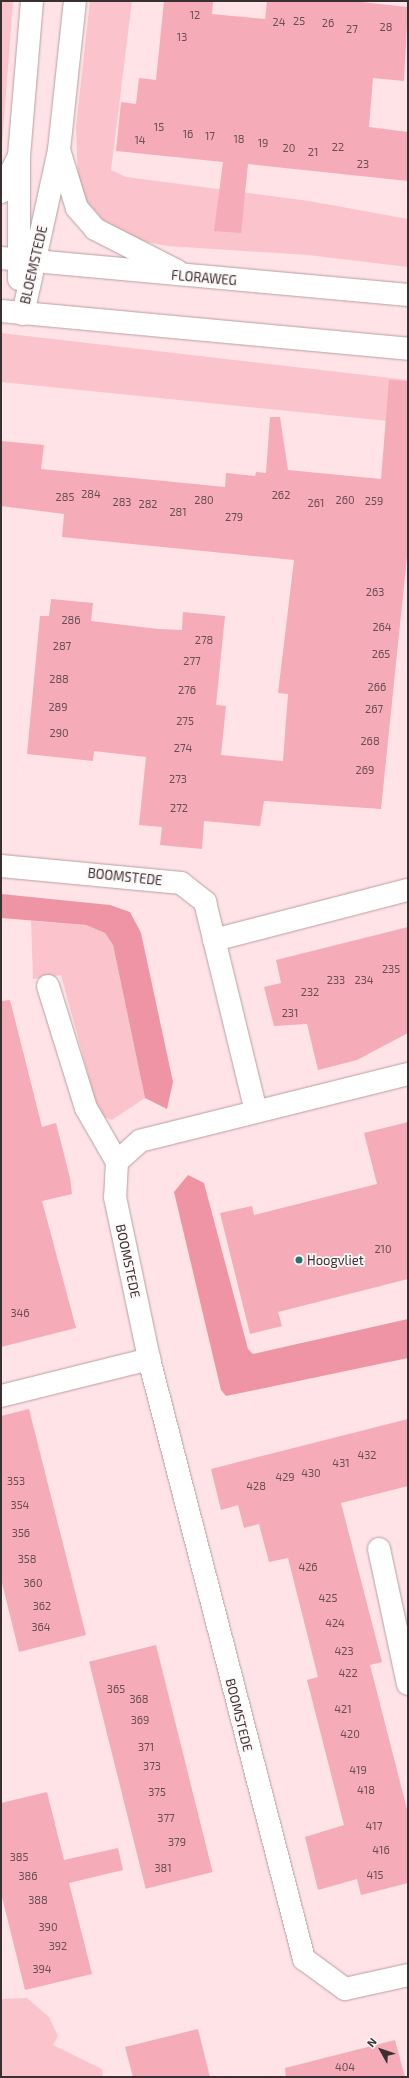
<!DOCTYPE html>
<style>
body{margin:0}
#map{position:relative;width:409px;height:2078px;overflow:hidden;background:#ffe3e7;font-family:"Exo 2",sans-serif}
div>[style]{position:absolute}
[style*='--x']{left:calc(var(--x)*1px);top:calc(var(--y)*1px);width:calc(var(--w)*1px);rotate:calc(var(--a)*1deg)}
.green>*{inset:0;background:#fbc3cc}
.water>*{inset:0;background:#ee94a5}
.building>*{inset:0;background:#f5abb8;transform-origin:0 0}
.roads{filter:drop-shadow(0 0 1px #b89fa2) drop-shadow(0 0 1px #b89fa2)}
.minor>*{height:22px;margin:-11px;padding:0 11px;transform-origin:11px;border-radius:11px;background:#fff}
.major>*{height:22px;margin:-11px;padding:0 11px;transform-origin:11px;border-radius:11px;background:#fff}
.dots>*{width:11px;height:11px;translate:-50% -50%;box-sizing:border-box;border:2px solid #fdf7f8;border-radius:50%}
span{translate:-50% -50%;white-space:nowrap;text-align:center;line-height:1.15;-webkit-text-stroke:3.5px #fdf7f8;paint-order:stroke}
.number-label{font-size:11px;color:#694e53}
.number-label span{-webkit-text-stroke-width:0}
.street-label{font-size:13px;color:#3a2f31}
.poi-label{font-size:13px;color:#3a2f31}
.left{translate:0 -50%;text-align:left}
.frame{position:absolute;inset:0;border:2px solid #3a2f31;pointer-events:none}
.north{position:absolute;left:361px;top:2030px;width:40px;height:40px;-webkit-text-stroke:3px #fdf7f8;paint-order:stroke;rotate:310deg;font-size:11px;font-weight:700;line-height:16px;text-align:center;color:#3a2f31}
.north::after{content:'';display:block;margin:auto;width:14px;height:18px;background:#3a2f31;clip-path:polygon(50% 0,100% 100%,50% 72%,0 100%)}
</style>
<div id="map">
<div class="green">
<div style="clip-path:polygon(1px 1px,13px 1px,1px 158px)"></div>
<div style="clip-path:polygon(90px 1px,132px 1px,111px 170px,126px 177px,309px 201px,408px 219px,408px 267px,308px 255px,168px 246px,140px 241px,108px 227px,90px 209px,78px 180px,76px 127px)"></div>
<div style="clip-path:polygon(1px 333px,408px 380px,408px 423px,1px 382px)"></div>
<div style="clip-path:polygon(31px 921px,86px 925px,105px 933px,113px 945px,145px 1098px,112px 1120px,99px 1115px,61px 975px,33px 979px)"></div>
<div style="clip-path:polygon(27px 1998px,49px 2017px,58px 2036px,53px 2045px,102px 2069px,103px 2077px,1px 2077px,1px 1999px)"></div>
</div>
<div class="water">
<div style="clip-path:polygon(1px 894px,110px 905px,130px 912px,141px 933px,173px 1082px,167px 1109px,145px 1098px,113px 945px,105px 933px,86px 925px,1px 918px)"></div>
<div style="clip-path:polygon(188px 1175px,204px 1183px,248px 1349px,253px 1354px,408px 1319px,408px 1358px,226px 1396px,221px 1390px,174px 1192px)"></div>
</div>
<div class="building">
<div style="clip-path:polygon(164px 1px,213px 1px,212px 14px,265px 19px,267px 1px,352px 1px,408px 7px,404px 81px,373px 78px,369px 127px,408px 132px,408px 181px,248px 164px,241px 233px,214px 231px,223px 162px,116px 151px,121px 102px,136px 104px,139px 78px,156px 80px)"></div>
<div style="clip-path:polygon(389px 380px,408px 381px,408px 547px,381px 809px,264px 801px,260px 826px,204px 821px,202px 849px,160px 845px,162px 827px,139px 825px,146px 757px,94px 751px,93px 761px,27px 754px,40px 616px,49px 616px,51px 599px,93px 603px,91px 621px,158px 629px,182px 630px,183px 612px,225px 616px,216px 705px,226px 706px,221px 755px,283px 761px,288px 694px,278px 693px,294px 560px,62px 537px,64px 514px,1px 506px,1px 441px,44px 445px,41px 469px,225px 487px,226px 473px,255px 476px,256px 472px,266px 473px,270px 417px,280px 417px,288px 470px,381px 479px)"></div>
<div style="clip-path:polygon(408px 927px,408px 1033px,357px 1060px,318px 1070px,307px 1024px,274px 1026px,264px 987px,281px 983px,276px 960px)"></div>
<div style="clip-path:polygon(10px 1000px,42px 1127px,56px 1123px,70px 1178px,72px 1194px,42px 1201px,76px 1328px,1px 1347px,1px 1001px)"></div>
<div style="clip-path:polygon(408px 1122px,408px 1279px,278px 1312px,282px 1326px,250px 1334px,220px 1213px,252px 1206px,254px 1215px,377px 1184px,364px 1133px)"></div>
<div style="clip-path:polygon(29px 1409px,86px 1635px,19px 1652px,1px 1579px,1px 1416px)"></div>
<div style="clip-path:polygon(408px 1419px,408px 1486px,341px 1503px,382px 1662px,370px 1665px,408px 1813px,408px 1883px,361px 1895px,357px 1879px,318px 1890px,305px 1837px,344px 1825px,307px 1680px,318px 1677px,288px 1558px,269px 1562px,259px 1524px,244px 1528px,238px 1505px,221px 1510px,211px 1469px)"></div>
<div style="left:156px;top:1645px;width:234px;height:69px;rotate:76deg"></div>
<div style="clip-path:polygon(47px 1792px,64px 1860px,118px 1848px,123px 1870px,69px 1883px,92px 1974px,25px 1990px,1px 1893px,1px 1803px)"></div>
<div style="clip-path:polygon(198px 2029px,210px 2077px,133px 2077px,125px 2047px)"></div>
<div style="clip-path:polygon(395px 2040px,405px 2077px,286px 2077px,285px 2068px)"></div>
</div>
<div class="roads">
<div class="minor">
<div style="--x:19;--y:279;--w:123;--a:-90"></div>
<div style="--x:19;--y:156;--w:156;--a:-85.2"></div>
<div style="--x:23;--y:314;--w:168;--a:-77.6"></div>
<div style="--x:59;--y:150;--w:150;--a:-83.9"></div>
<div style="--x:1;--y:866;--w:181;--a:5.4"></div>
<div style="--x:181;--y:883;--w:31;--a:38"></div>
<div style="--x:205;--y:902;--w:215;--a:76.3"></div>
<div style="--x:214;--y:940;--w:200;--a:-14.5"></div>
<div style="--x:48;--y:986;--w:128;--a:72.7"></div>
<div style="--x:86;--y:1108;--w:62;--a:60.1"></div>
<div style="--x:408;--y:1074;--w:276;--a:166"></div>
<div style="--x:140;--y:1141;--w:31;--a:138"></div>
<div style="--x:117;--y:1162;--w:35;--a:93"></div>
<div style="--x:115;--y:1197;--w:166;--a:78.1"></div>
<div style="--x:149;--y:1359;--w:620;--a:75.52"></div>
<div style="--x:304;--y:1959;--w:51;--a:36.2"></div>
<div style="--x:345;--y:1989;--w:65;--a:-12.5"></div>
<div style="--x:1;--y:1396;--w:153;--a:-14"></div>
<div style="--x:379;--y:1549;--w:138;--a:77.9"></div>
</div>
<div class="major">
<div style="--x:59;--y:150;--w:61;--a:72.8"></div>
<div style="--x:77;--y:208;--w:28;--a:49"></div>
<div style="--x:95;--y:229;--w:92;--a:27.1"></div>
<div style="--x:1;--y:192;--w:40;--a:-63.4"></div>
<div style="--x:1;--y:258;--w:409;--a:5.2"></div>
<div style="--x:1;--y:311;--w:409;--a:5.3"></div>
</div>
</div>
<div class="dots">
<div style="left:299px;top:1260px;background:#29726c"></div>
</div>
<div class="number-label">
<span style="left:195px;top:15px">12</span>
<span style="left:299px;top:21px">25</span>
<span style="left:279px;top:22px">24</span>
<span style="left:328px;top:23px">26</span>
<span style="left:386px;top:27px">28</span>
<span style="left:352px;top:29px">27</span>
<span style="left:182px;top:37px">13</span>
<span style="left:159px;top:127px">15</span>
<span style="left:188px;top:134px">16</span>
<span style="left:210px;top:136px">17</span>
<span style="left:239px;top:139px">18</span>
<span style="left:140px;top:140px">14</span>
<span style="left:263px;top:143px">19</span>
<span style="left:338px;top:147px">22</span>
<span style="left:289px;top:148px">20</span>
<span style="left:313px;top:152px">21</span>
<span style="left:363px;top:164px">23</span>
<span style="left:91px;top:494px">284</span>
<span style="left:281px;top:495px">262</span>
<span style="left:65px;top:497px">285</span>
<span style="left:204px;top:500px">280</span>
<span style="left:345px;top:500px">260</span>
<span style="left:374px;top:501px">259</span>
<span style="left:122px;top:502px">283</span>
<span style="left:316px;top:503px">261</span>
<span style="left:148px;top:504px">282</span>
<span style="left:178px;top:512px">281</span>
<span style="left:234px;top:517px">279</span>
<span style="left:375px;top:592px">263</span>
<span style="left:71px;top:620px">286</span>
<span style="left:382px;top:627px">264</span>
<span style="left:204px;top:640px">278</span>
<span style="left:62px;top:646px">287</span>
<span style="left:381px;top:654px">265</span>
<span style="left:192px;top:661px">277</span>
<span style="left:59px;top:679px">288</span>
<span style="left:377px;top:687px">266</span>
<span style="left:187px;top:690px">276</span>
<span style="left:58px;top:707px">289</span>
<span style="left:374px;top:709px">267</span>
<span style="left:185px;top:721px">275</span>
<span style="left:59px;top:733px">290</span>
<span style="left:370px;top:741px">268</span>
<span style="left:183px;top:748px">274</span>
<span style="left:365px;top:770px">269</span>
<span style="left:178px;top:779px">273</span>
<span style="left:179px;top:808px">272</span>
<span style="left:391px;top:969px">235</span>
<span style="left:336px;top:980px">233</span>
<span style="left:364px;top:980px">234</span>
<span style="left:310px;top:992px">232</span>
<span style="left:290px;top:1013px">231</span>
<span style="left:383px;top:1249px">210</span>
<span style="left:20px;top:1313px">346</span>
<span style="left:367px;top:1455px">432</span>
<span style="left:341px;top:1463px">431</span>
<span style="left:311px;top:1473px">430</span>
<span style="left:285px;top:1477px">429</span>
<span style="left:16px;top:1481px">353</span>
<span style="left:256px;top:1486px">428</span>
<span style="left:20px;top:1505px">354</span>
<span style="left:21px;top:1533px">356</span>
<span style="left:27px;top:1559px">358</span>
<span style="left:308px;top:1567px">426</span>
<span style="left:33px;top:1583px">360</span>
<span style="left:328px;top:1598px">425</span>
<span style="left:42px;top:1606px">362</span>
<span style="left:335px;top:1623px">424</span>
<span style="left:41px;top:1627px">364</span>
<span style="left:344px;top:1651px">423</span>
<span style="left:348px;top:1673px">422</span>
<span style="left:116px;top:1689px">365</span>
<span style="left:139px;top:1699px">368</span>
<span style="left:343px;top:1709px">421</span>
<span style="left:140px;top:1720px">369</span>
<span style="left:350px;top:1734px">420</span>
<span style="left:146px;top:1747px">371</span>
<span style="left:152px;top:1766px">373</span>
<span style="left:358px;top:1770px">419</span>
<span style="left:366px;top:1790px">418</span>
<span style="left:157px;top:1792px">375</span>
<span style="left:166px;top:1818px">377</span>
<span style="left:374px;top:1826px">417</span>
<span style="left:177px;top:1842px">379</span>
<span style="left:381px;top:1850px">416</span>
<span style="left:19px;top:1857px">385</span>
<span style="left:163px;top:1868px">381</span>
<span style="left:375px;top:1875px">415</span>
<span style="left:28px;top:1876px">386</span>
<span style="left:38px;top:1900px">388</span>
<span style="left:48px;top:1927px">390</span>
<span style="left:58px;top:1946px">392</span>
<span style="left:42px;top:1969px">394</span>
<span style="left:345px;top:2067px">404</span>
</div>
<div class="street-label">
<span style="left:34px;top:265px;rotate:-77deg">BLOEMSTEDE</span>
<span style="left:204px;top:278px;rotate:5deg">FLORAWEG</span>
<span style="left:125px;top:877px;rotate:6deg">BOOMSTEDE</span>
<span style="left:128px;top:1261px;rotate:78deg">BOOMSTEDE</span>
<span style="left:239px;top:1715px;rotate:76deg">BOOMSTEDE</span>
</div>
<div class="poi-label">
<span class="left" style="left:307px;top:1260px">Hoogvliet</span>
</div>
<div class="frame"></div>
<div class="north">N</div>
</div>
